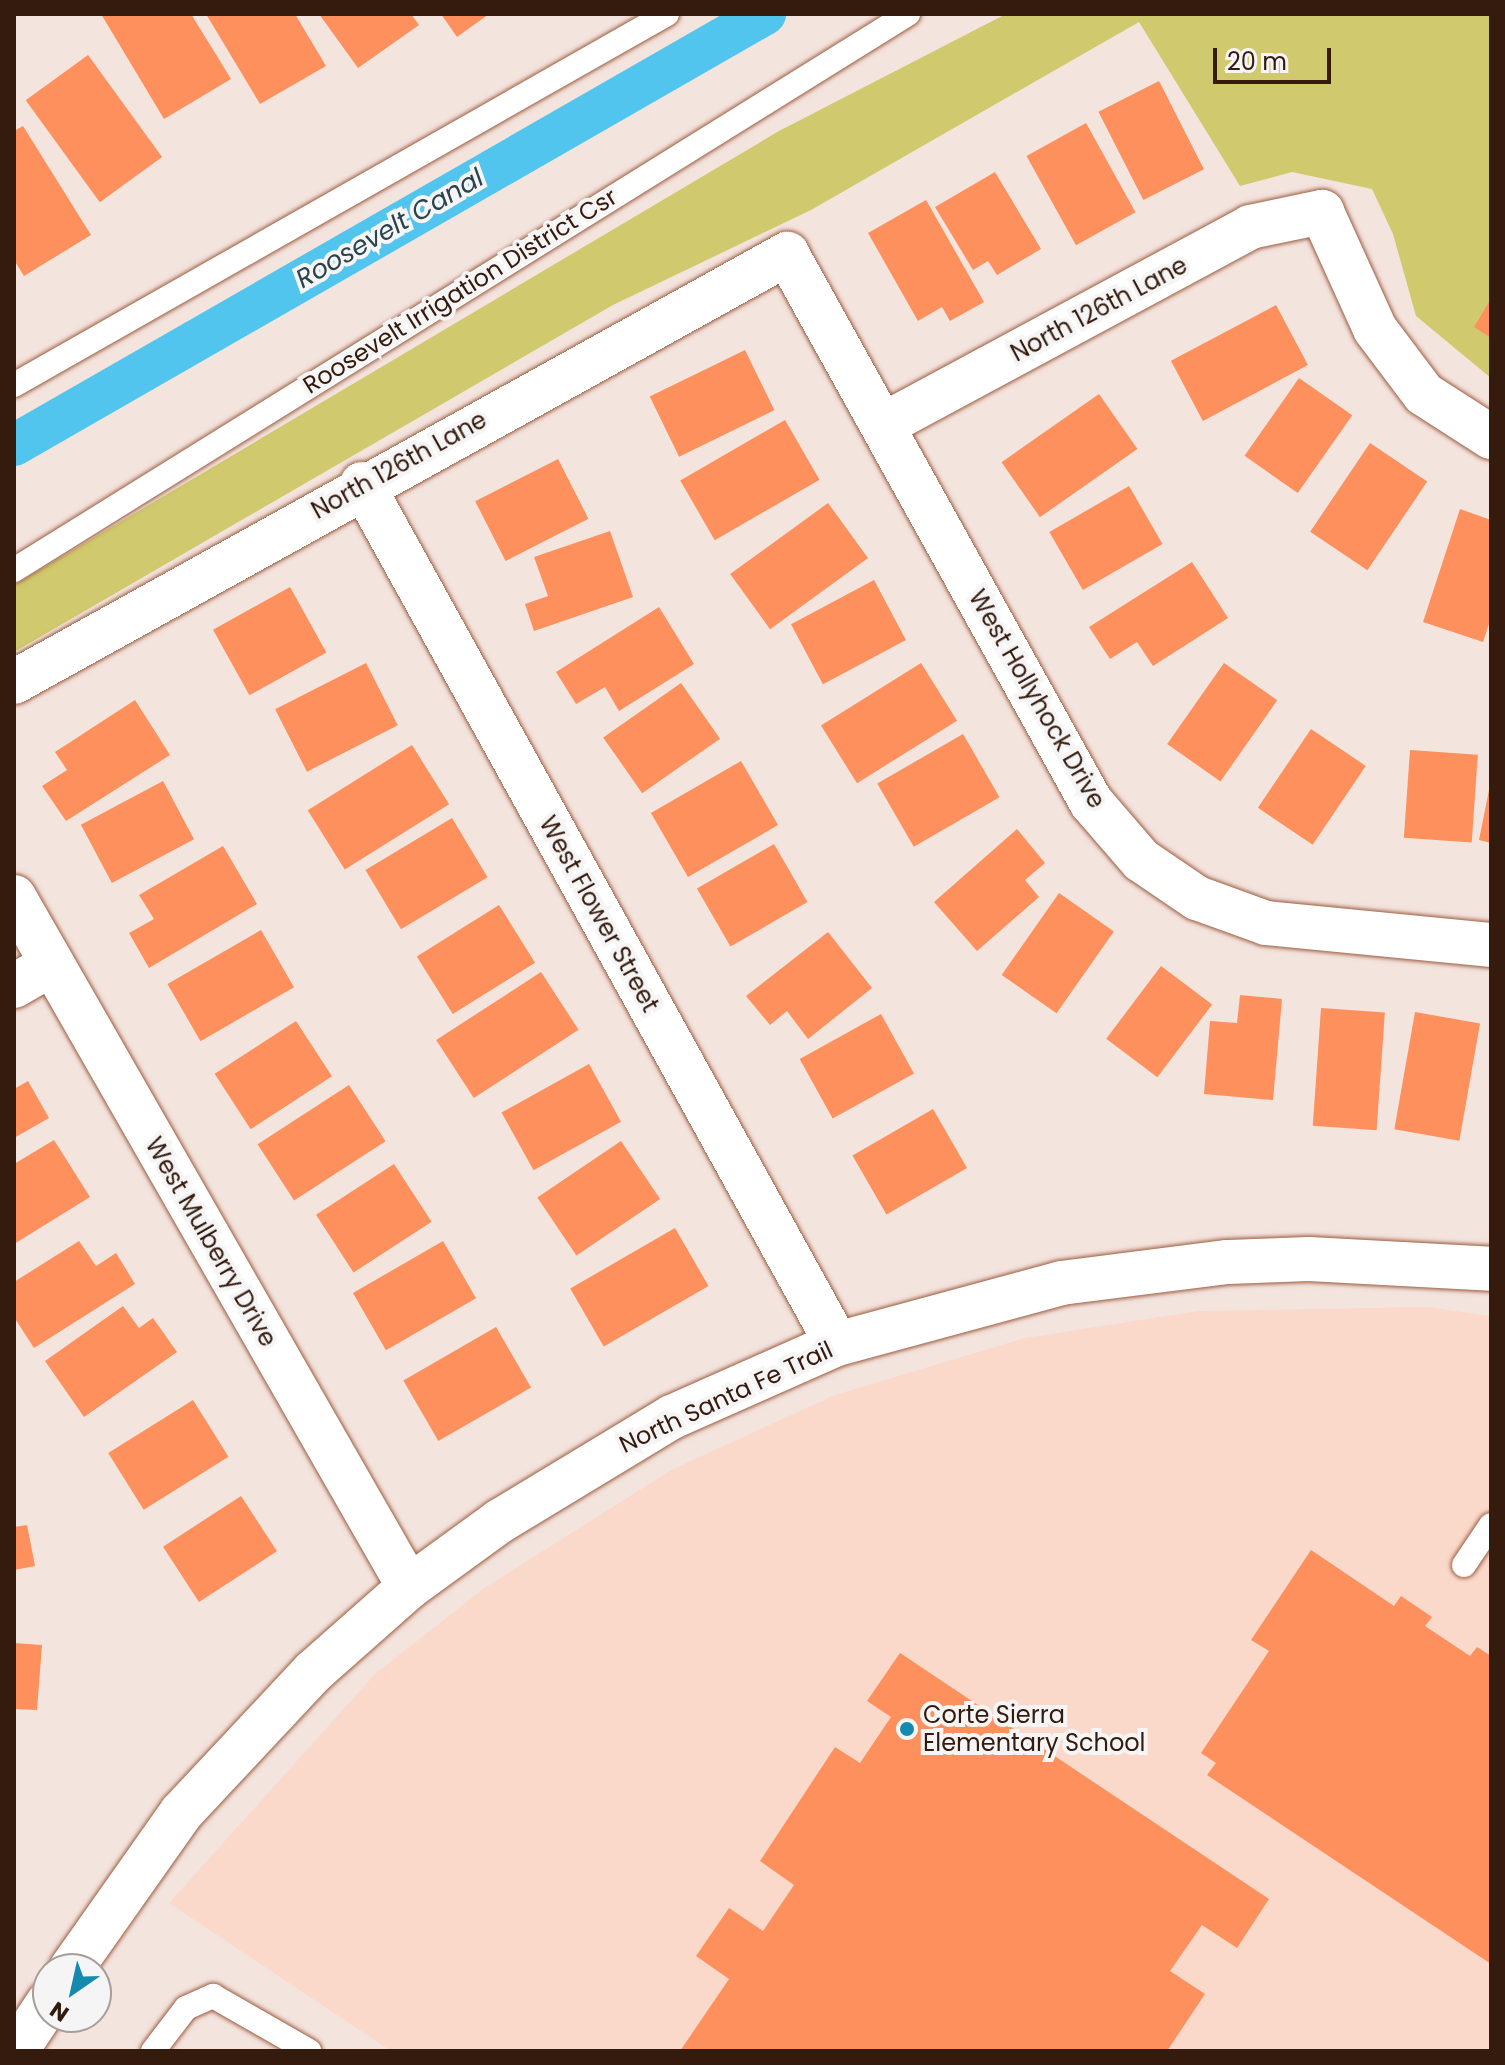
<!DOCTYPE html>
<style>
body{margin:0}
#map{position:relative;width:1505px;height:2065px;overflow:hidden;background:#f4e4de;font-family:Poppins,sans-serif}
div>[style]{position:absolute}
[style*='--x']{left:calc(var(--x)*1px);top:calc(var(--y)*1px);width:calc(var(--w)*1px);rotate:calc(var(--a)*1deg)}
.built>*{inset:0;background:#fad9cb}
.green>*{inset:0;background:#d0c96e}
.canal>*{height:42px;margin:-21px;padding:0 21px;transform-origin:21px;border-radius:21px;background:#51c5ee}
.building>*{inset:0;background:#fd905d;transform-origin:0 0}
.roads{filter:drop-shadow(0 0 2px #9c5c3e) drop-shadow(0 0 2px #9c5c3e)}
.service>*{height:24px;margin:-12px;padding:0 12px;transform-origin:12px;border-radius:12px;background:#fff}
.minor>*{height:44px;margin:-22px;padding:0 22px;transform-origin:22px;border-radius:22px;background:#fff}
.tertiary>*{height:44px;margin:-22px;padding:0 22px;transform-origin:22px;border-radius:22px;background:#fff}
.dots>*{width:22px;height:22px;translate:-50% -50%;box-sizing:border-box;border:4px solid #f5f5f5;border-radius:50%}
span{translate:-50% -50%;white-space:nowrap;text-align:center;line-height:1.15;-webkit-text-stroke:8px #f5f5f5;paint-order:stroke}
.street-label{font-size:24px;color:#351a0e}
.poi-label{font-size:24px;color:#351a0e}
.left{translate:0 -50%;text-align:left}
.water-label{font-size:26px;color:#2a434d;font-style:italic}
.frame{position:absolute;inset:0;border:16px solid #351a0e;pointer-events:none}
.north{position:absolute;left:32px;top:1953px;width:80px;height:80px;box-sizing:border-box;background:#f5f5f5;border:2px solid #a89d99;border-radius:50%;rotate:214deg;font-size:22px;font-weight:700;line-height:32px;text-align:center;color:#351a0e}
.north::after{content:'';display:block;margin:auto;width:28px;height:36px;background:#148bae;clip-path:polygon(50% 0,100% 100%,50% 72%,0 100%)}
.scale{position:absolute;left:1213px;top:48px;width:118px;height:36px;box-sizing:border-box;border:4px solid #351a0e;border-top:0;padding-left:10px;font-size:24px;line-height:28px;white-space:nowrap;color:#351a0e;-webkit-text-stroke:6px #f5f5f5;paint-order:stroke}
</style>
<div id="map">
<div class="built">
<div style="clip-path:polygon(1427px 1307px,1491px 1316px,1491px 2051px,391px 2051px,169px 1903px,375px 1674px,484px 1588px,673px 1469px,835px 1395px,1025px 1338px,1198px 1311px)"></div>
</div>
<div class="green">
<div style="clip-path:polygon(1006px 14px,1491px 14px,1491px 378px,1416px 316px,1393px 234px,1372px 189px,1292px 172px,1240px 186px,1139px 22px,811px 210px,613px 305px,14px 652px,14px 585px,779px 131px)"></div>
</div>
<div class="canal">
<div style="--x:14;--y:445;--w:866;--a:-29.85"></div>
</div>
<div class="building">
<div style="clip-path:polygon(101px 14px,191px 14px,231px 79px,164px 119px)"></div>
<div style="clip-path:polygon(206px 14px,295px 14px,326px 66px,260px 104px)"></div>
<div style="clip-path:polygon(319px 14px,411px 14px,419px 25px,358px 68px)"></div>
<div style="clip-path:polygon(441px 14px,489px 14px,457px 37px)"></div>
<div style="left:88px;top:55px;width:126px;height:77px;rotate:54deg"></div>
<div style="left:1159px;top:81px;width:99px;height:68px;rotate:63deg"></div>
<div style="left:1086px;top:123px;width:102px;height:68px;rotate:61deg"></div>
<div style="clip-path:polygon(23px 126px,91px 235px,24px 276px,14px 260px,14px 131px)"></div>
<div style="clip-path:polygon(995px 172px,1041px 249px,997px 275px,988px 261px,973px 270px,935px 207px)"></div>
<div style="clip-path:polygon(926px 200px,984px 302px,950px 321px,942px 307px,918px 321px,868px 233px)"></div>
<div style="clip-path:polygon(1491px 299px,1491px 338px,1474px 327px)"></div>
<div style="left:1276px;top:305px;width:68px;height:119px;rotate:62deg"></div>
<div style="left:745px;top:350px;width:67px;height:106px;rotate:64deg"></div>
<div style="left:1299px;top:378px;width:65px;height:95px;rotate:35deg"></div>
<div style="left:1099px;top:394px;width:67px;height:119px;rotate:55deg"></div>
<div style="left:785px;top:420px;width:69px;height:121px;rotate:60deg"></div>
<div style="left:1370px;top:443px;width:69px;height:107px;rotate:34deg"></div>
<div style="left:558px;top:459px;width:67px;height:93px;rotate:63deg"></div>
<div style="left:1129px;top:486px;width:67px;height:92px;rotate:60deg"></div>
<div style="left:828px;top:503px;width:68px;height:121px;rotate:54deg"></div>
<div style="clip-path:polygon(1460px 509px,1491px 520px,1491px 618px,1483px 642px,1423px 622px)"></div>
<div style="clip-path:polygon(610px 531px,633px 597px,534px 631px,525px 604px,548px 596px,534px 557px)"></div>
<div style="clip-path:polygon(1192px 562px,1228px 618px,1153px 666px,1137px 642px,1110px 659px,1089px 627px)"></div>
<div style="left:874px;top:580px;width:68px;height:94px;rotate:62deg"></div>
<div style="left:290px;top:587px;width:75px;height:88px;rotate:61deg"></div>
<div style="clip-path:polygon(659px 607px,694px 664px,619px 711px,605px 687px,576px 704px,556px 672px)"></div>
<div style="left:366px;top:663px;width:70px;height:102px;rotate:63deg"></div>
<div style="left:921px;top:663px;width:68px;height:118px;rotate:58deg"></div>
<div style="left:1224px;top:663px;width:65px;height:99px;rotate:35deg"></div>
<div style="left:681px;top:683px;width:68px;height:95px;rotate:55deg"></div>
<div style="clip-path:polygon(135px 700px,170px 755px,66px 821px,42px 786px,67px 770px,55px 752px)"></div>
<div style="left:1311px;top:729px;width:66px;height:95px;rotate:34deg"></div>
<div style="left:963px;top:734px;width:73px;height:99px;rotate:60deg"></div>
<div style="left:412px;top:745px;width:70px;height:123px;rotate:58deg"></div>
<div style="left:1410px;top:750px;width:68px;height:88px;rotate:4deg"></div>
<div style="left:741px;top:761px;width:74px;height:104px;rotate:60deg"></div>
<div style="left:163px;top:781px;width:66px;height:93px;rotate:62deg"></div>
<div style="clip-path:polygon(1490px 785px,1491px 786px,1491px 843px,1479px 840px)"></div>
<div style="left:452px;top:818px;width:69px;height:101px;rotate:59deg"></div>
<div style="clip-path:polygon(1017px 829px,1045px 863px,1025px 880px,1039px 897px,977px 951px,934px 902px)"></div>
<div style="left:774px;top:844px;width:67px;height:89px;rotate:60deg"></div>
<div style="clip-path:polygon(223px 846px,257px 904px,149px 968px,129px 933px,154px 919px,139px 895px)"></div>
<div style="left:1059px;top:893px;width:67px;height:100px;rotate:35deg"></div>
<div style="left:499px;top:905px;width:68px;height:97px;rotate:58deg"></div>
<div style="left:261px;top:930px;width:66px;height:108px;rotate:60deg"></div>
<div style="clip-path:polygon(828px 932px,872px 988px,808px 1039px,787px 1011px,770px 1025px,746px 996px)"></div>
<div style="left:1161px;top:966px;width:64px;height:91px;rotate:37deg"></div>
<div style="left:541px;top:972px;width:69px;height:125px;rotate:57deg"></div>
<div style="clip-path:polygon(1240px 995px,1282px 999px,1273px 1100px,1204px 1094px,1210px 1021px,1237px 1023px)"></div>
<div style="left:1321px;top:1008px;width:64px;height:118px;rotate:4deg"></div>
<div style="left:1415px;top:1012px;width:66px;height:119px;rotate:10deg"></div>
<div style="left:881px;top:1014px;width:68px;height:93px;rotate:61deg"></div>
<div style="left:296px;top:1021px;width:66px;height:97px;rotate:57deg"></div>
<div style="left:589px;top:1064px;width:66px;height:100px;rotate:61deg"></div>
<div style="clip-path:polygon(28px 1081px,49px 1118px,14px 1138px,14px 1089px)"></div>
<div style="left:349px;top:1085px;width:67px;height:109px;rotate:57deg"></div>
<div style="left:933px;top:1109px;width:68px;height:93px;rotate:60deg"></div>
<div style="clip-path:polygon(54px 1140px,90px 1197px,14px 1244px,14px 1164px)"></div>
<div style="left:621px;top:1141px;width:70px;height:101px;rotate:56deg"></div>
<div style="left:394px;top:1164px;width:69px;height:93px;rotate:57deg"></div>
<div style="left:675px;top:1228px;width:67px;height:121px;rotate:60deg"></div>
<div style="clip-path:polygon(79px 1241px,96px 1266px,116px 1253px,135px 1284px,34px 1348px,14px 1317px,14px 1282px)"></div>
<div style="left:443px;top:1241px;width:66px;height:104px;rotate:60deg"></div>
<div style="clip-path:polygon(123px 1306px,139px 1328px,153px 1318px,177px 1352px,84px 1417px,45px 1361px)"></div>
<div style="left:496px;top:1327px;width:70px;height:107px;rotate:60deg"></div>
<div style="left:193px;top:1400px;width:67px;height:100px;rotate:58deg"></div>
<div style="left:241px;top:1496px;width:66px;height:93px;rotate:57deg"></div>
<div style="clip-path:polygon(27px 1525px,35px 1566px,14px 1570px,14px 1527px)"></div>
<div style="clip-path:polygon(1311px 1550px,1394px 1606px,1401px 1596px,1432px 1617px,1425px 1626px,1470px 1656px,1477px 1647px,1491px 1656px,1491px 1964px,1207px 1775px,1216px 1763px,1201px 1753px,1269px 1651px,1251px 1640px)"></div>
<div style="clip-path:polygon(14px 1643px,42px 1645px,37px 1710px,14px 1709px)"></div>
<div style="clip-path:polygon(900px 1653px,1269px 1899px,1237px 1948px,1202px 1925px,1170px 1971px,1205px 1994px,1167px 2051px,680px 2051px,729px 1979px,696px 1956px,729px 1908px,763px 1931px,794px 1885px,760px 1861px,835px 1747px,860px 1763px,891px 1717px,867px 1701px)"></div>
</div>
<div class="roads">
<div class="service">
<div style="--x:14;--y:385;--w:751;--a:-29.6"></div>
<div style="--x:14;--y:570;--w:1053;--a:-31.88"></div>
<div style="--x:1464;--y:1565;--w:48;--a:-56"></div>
<div style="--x:153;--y:2051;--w:54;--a:-52.5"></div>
<div style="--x:186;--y:2008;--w:30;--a:-24"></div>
<div style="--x:213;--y:1996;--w:111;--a:29.8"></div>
</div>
<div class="minor">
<div style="--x:883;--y:425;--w:417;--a:-28.3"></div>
<div style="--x:1250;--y:227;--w:74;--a:-11.8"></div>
<div style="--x:1322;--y:212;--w:128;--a:65.6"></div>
<div style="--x:1375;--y:329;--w:81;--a:53"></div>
<div style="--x:1424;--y:394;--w:80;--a:32.7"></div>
<div style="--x:362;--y:484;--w:982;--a:61.09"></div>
<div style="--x:14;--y:682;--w:884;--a:-28.97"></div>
<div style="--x:787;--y:254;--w:627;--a:60.98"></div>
<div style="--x:1091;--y:802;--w:77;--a:49.2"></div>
<div style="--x:1141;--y:860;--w:68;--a:34.2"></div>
<div style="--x:1197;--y:898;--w:73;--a:19.9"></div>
<div style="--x:1266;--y:923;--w:226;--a:5.6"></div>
<div style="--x:14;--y:897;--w:795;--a:60.21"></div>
<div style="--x:14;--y:986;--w:44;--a:-30.1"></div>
</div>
<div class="tertiary">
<div style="--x:71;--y:1969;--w:191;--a:-54.8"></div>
<div style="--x:181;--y:1813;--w:193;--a:-46.9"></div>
<div style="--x:313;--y:1672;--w:128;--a:-41.5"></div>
<div style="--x:409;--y:1587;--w:112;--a:-36"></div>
<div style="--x:500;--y:1521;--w:201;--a:-31.2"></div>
<div style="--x:672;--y:1417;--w:180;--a:-23.9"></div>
<div style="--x:837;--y:1344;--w:232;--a:-15.2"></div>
<div style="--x:1061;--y:1283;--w:168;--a:-7.2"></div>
<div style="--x:1228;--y:1262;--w:81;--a:-2.1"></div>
<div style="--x:1309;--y:1259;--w:182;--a:3.1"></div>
<div style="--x:16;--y:2051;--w:58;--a:-56.3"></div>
</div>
</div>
<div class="dots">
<div style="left:907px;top:1729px;background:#148bae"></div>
</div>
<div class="street-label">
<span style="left:460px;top:291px;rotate:-32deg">Roosevelt Irrigation District Csr</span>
<span style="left:1099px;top:309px;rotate:-28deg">North 126th Lane</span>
<span style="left:399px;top:465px;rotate:-29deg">North 126th Lane</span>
<span style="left:1037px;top:699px;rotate:60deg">West Hollyhock Drive</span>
<span style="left:599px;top:914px;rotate:61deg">West Flower Street</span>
<span style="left:211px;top:1242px;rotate:60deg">West Mulberry Drive</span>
<span style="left:726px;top:1397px;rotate:-25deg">North Santa Fe Trail</span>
</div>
<div class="poi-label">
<span class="left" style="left:923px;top:1729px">Corte Sierra<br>Elementary School</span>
</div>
<div class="water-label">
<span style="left:390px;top:229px;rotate:-30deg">Roosevelt Canal</span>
</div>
<div class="frame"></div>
<div class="north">N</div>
<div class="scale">20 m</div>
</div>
